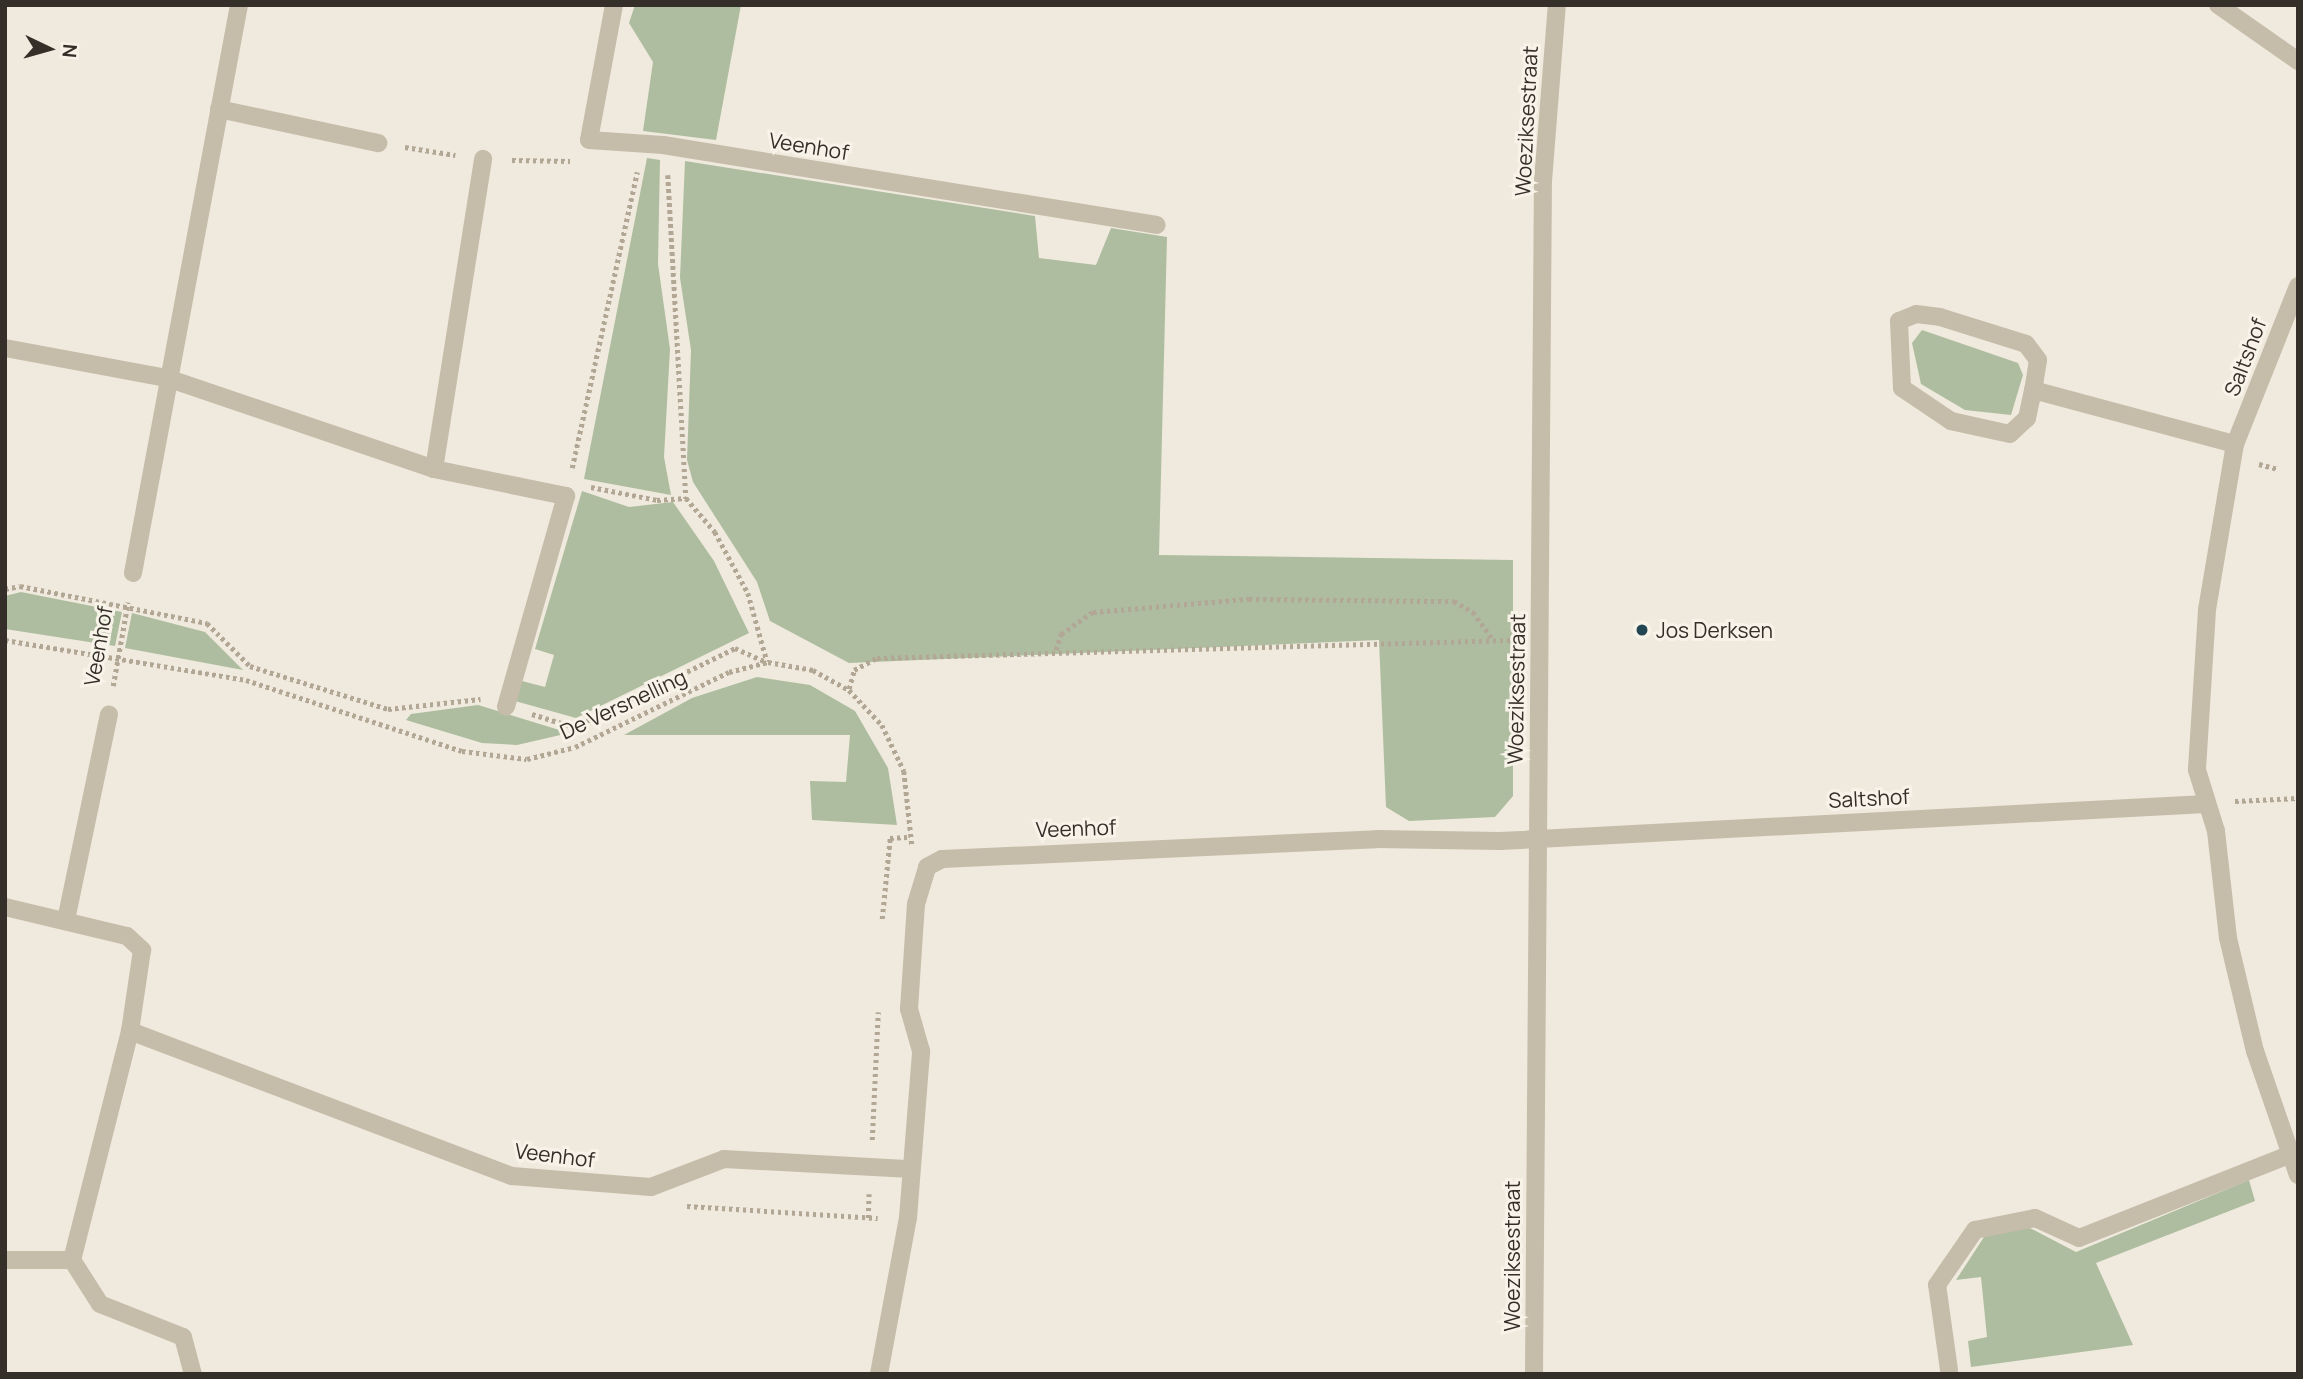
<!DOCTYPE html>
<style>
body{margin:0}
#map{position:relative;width:2303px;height:1379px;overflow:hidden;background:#efeadd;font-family:Manrope,sans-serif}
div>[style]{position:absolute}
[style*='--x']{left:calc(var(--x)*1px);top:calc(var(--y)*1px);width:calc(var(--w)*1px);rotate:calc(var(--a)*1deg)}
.green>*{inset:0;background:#aebd9f}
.path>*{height:4.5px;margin-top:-2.25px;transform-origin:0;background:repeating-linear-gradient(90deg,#b2a695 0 3.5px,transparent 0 7px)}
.minor>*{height:18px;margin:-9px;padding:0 9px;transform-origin:9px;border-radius:9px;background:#c6bcaa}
.dots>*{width:19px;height:19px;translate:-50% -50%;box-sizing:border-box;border:4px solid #f8f3e9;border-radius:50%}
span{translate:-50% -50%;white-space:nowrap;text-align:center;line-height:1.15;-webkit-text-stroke:6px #f8f3e9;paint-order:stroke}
.street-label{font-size:21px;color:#352f29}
.poi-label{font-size:21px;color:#352f29}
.left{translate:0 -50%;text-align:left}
.frame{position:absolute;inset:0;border:7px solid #352f29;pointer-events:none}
.north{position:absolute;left:14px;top:14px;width:70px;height:70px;-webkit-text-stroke:5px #f8f3e9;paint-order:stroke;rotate:95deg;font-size:19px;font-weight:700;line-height:28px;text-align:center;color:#352f29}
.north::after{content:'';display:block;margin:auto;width:24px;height:32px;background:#352f29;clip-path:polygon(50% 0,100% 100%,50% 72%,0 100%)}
</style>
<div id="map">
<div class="green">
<div style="clip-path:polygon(635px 5px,741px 5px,716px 140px,643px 131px,653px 62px,629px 23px)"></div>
<div style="clip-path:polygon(647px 158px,660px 160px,658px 264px,670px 349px,664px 457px,671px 495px,584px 479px)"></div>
<div style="clip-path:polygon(685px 161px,1035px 216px,1039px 258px,1096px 265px,1111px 228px,1167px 237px,1159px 555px,1513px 560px,1513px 796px,1495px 817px,1409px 821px,1386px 807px,1379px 640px,849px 663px,770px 621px,757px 582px,693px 482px,687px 460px,691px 350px,680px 278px)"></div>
<div style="clip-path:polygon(1922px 330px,2018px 363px,2023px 375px,2011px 415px,1965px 410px,1921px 384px,1912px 343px)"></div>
<div style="clip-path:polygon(582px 491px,629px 507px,673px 502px,714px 561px,749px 633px,576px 718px,515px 701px,522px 681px,545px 687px,554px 655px,535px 649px)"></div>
<div style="clip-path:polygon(21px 592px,122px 612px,115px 646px,5px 629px,5px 596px)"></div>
<div style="clip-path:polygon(132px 613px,205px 632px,243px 670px,125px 648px)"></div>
<div style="clip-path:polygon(757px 677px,810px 685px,855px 711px,888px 768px,897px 825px,812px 820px,810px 781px,846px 782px,850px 735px,624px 735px,692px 698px)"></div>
<div style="clip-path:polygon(478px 705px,569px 733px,517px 745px,482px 743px,406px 720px,411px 714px)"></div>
<div style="clip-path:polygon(2249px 1180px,2255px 1201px,2096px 1263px,2133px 1345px,1971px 1367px,1968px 1341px,1987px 1337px,1981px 1277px,1956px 1280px,1984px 1237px,2028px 1227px,2076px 1252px)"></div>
</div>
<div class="path">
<div style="--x:405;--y:147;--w:51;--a:9.1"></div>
<div style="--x:512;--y:160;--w:58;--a:1"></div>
<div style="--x:668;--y:175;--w:324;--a:86.8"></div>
<div style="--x:686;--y:498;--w:45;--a:49.5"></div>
<div style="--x:715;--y:532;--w:69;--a:61.6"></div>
<div style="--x:748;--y:593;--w:71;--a:74.4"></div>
<div style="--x:2259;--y:464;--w:20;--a:15"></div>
<div style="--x:572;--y:468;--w:303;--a:-77.6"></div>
<div style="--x:591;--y:487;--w:67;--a:11.1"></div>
<div style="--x:657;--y:500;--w:29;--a:-4"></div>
<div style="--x:5;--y:589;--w:15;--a:-11"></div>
<div style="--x:20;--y:586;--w:191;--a:11.2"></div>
<div style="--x:207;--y:623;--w:61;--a:45"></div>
<div style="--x:250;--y:666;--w:145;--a:17.3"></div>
<div style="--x:388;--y:709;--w:93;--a:-6.2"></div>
<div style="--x:5;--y:640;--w:244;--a:9.4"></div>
<div style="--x:246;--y:680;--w:227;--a:18.2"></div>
<div style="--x:462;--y:751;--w:65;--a:7"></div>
<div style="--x:527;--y:759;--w:49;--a:-14"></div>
<div style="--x:575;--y:747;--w:171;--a:-26"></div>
<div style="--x:729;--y:672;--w:40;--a:-14.4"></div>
<div style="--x:768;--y:662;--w:46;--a:10.1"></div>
<div style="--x:813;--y:670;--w:41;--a:29.1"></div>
<div style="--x:849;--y:690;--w:48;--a:46.7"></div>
<div style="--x:882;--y:725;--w:51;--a:64.4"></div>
<div style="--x:904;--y:771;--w:74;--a:83.8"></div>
<div style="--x:1056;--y:650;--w:17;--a:-73"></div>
<div style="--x:1061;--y:634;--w:39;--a:-35"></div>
<div style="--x:1093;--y:612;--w:157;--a:-4.8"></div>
<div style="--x:1249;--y:599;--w:205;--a:0.6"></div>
<div style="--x:1454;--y:601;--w:22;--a:30"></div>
<div style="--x:1473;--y:612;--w:34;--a:54"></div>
<div style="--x:113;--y:686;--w:85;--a:-79.9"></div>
<div style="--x:849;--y:689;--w:20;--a:-75"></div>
<div style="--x:854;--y:670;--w:26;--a:-28"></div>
<div style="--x:877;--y:658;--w:634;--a:-1.63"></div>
<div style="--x:532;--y:714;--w:44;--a:17.2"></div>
<div style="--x:574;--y:727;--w:179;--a:-26.1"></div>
<div style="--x:735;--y:648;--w:35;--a:24"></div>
<div style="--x:2235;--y:801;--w:63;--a:-2.7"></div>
<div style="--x:882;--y:919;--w:81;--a:-84.4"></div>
<div style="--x:890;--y:838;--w:17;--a:-3"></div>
<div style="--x:872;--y:1140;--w:128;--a:-87.3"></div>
<div style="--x:687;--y:1206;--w:191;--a:3.6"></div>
<div style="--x:868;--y:1218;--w:24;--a:-88"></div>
</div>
<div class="minor">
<div style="--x:614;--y:5;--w:137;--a:100.5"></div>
<div style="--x:589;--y:140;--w:74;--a:3.9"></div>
<div style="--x:663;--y:145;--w:500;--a:9.2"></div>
<div style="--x:2218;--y:5;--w:98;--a:35"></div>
<div style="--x:219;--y:109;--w:163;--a:12.1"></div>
<div style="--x:2298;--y:286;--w:170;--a:111.7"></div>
<div style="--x:2235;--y:444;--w:168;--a:99.6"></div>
<div style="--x:2207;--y:610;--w:160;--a:93.6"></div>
<div style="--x:2197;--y:770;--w:64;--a:72.7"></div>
<div style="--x:2216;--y:831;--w:108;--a:83.6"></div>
<div style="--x:2228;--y:938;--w:116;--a:76.6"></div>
<div style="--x:2255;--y:1051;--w:131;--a:70.9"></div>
<div style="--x:5;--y:348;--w:165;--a:10.5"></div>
<div style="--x:167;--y:378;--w:282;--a:18.8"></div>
<div style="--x:434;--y:469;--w:135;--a:11.6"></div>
<div style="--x:566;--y:496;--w:219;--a:105.9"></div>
<div style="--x:2033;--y:390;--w:29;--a:102"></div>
<div style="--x:2027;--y:418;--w:23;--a:137"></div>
<div style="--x:2010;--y:434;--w:60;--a:-167.6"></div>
<div style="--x:1951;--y:421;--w:59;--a:-146"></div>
<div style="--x:1902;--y:388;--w:67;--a:-92.6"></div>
<div style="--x:1899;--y:321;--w:18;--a:-22"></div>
<div style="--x:1916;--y:314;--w:24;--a:7"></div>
<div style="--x:1940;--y:317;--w:90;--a:17.4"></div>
<div style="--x:2026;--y:344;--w:20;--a:53"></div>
<div style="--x:2038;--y:360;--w:30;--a:99"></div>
<div style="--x:2033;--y:390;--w:209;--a:15"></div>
<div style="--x:434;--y:469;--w:314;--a:-81"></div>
<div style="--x:133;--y:573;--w:578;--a:-79.43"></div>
<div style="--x:5;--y:907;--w:125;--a:13.4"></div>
<div style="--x:127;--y:936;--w:21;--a:43"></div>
<div style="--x:142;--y:950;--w:82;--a:98.4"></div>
<div style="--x:130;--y:1031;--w:236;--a:104.2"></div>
<div style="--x:72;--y:1260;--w:52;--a:57.5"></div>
<div style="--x:100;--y:1304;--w:89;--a:21.7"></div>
<div style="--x:183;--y:1337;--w:38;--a:75"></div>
<div style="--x:66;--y:920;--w:210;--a:-78.2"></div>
<div style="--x:130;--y:1031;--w:409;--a:20.8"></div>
<div style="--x:512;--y:1176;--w:139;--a:4.5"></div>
<div style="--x:651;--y:1187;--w:78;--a:-21"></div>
<div style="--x:724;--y:1159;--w:187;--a:3.1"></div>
<div style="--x:5;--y:1260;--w:67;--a:0"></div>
<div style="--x:1949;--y:1370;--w:86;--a:-98"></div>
<div style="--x:1937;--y:1285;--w:67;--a:-55.4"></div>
<div style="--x:1975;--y:1230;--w:61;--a:-11.3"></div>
<div style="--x:2035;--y:1218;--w:48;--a:24.4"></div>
<div style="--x:2079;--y:1238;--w:226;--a:-21.6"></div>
<div style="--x:879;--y:1374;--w:159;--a:-79.5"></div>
<div style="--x:908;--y:1218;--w:168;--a:-85.5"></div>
<div style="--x:921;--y:1051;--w:44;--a:-105.9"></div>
<div style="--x:909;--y:1009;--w:105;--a:-86.2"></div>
<div style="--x:916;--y:904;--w:39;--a:-73"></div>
<div style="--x:927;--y:867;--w:17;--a:-28"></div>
<div style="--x:942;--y:859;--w:435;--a:-2.6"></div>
<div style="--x:1377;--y:839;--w:123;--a:0.9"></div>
<div style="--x:1500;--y:841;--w:707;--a:-3"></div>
<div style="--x:1534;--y:1374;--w:1193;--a:-89.57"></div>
<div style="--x:1543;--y:181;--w:177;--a:-85.5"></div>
</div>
<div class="dots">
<div style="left:1642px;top:630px;background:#234752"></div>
</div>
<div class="street-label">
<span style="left:1526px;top:121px;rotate:-87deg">Woeziksestraat</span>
<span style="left:809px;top:146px;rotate:9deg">Veenhof</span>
<span style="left:2245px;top:357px;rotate:-69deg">Saltshof</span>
<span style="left:98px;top:646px;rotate:-80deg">Veenhof</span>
<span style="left:1516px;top:689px;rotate:-89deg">Woeziksestraat</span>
<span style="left:623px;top:704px;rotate:-25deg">De Versnelling</span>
<span style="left:1869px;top:798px;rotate:-3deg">Saltshof</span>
<span style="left:1076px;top:828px;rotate:-2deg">Veenhof</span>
<span style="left:555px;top:1155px;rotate:7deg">Veenhof</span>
<span style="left:1512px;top:1256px;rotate:-90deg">Woeziksestraat</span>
</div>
<div class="poi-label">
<span class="left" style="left:1656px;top:630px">Jos Derksen</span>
</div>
<div class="frame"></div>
<div class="north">N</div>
</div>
